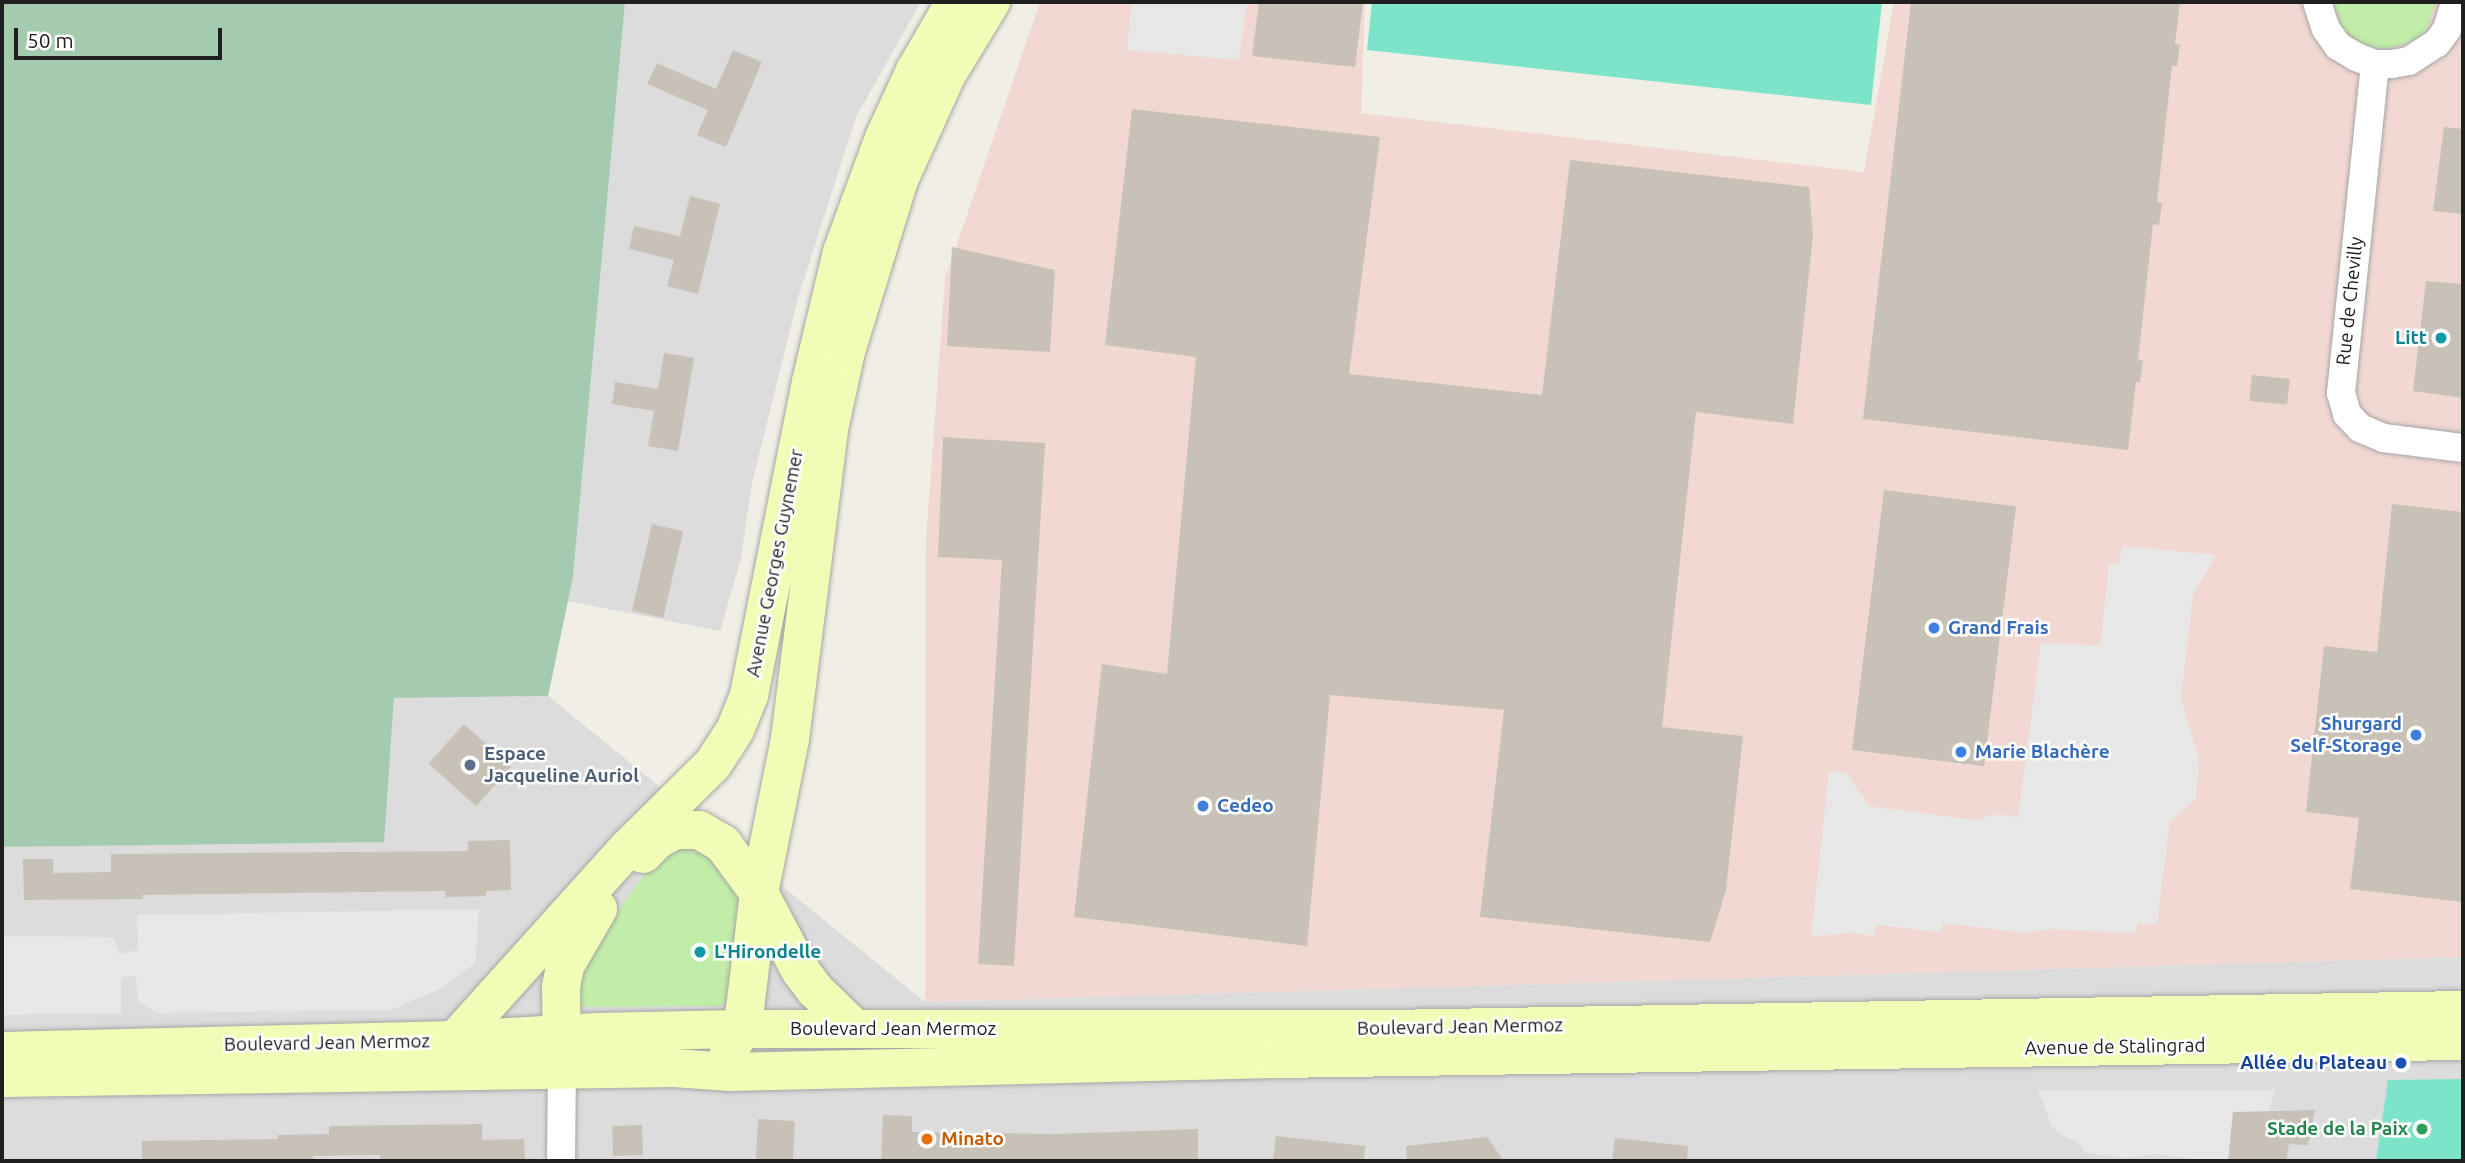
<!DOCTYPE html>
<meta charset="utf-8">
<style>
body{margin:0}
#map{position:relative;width:2465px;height:1163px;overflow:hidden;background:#f0eee5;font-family:Ubuntu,sans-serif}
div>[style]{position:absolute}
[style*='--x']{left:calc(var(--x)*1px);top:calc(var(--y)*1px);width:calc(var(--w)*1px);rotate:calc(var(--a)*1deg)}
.residential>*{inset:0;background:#dddcdc}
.commercial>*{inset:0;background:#f2d8d3}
.grass>*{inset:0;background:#c1eda8}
.cemetery>*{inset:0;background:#a4cbaf}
.pitch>*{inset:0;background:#7ee4c9}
.parking>*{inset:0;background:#e7e7e7}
.building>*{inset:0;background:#c8c1b7;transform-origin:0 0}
.roads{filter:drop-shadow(0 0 2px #a6a6a6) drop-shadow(0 0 2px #a6a6a6)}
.street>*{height:28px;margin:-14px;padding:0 14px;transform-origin:14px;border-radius:14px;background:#fff}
.secondary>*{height:38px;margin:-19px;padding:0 19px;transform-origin:19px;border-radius:19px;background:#f1fdb6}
.dots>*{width:19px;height:19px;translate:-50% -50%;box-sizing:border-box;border:4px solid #fff;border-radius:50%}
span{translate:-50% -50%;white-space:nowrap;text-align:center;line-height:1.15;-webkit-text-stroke:5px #fff;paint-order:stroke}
.street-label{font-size:19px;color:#1f1f1f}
.culture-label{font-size:19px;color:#0d838f;font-weight:700}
.right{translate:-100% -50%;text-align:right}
.left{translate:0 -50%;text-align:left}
.shop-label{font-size:19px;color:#366cbe;font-weight:700}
.service-label{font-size:19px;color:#4e5e75;font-weight:700}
.transit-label{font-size:19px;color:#164399;font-weight:700}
.leisure-label{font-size:19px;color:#27864d;font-weight:700}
.food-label{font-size:19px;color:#c56008;font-weight:700}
.frame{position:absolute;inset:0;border:4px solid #1f1f1f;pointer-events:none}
.scale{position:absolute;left:14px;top:28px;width:208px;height:32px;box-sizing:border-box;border:4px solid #1f1f1f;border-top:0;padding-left:9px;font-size:21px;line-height:24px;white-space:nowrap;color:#1f1f1f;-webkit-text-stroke:5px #fff;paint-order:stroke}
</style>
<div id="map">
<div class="residential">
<div style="clip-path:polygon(625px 2px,921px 2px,856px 117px,798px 298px,752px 483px,741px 558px,720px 631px,568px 601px,573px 577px)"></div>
<div style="clip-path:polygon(548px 696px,925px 1002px,2463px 957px,2463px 1161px,2px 1161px,2px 847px,383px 841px,394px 698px)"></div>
</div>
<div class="commercial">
<div style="clip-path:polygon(1040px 2px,1365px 2px,1361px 113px,1864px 172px,1894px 2px,2463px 2px,2463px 957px,925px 1002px,926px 539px,945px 279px)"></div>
</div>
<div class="grass">
<div style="clip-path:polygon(2333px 2px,2436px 2px,2427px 29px,2414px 41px,2384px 50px,2368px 47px,2354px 40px,2343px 29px)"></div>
<div style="clip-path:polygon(679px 844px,699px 847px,731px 875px,743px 917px,732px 994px,721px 1006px,581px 1007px,579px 962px,657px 858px)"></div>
</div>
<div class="cemetery">
<div style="clip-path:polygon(2px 2px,625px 2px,573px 577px,548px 696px,394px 698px,384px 842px,2px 847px)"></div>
</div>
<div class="pitch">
<div style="clip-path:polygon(1372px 2px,1882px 2px,1871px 105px,1367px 50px)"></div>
<div style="clip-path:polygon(2463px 1079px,2463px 1161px,2376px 1161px,2388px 1080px)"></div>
</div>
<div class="parking">
<div style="clip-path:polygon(1132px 2px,1247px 2px,1239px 60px,1127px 50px)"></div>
<div style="clip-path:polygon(2122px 546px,2216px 555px,2193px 595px,2181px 699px,2199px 760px,2196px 799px,2170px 821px,2157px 924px,2138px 923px,2136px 933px,2050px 929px,2026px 933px,1943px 923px,1941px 932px,1877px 925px,1873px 936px,1855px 933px,1811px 936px,1829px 771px,1846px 773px,1869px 806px,1975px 820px,1998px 814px,2018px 817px,2041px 642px,2100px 646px,2109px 564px,2119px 565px)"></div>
<div style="clip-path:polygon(479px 909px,475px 963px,442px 988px,391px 1010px,156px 1013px,138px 1001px,136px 976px,121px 977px,121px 1013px,2px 1015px,2px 936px,113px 937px,120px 954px,138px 950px,137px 915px)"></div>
<div style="clip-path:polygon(2038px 1090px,2275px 1090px,2268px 1113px,2233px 1112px,2228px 1161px,2211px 1161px,2156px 1154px,2127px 1158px,2085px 1153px,2078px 1142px,2062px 1135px,2051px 1125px)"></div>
</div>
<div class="building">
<div style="clip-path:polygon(1259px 2px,1363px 2px,1355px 67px,1252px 56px)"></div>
<div style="clip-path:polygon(1911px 2px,2180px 2px,2175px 44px,2180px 45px,2177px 66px,2172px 66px,2157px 202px,2162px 203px,2159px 225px,2153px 224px,2138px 360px,2143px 360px,2140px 382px,2136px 382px,2128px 450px,1863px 419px)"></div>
<div style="clip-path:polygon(733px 50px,762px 62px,726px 147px,697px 135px,708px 110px,647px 84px,657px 63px,716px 89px)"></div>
<div style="clip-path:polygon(1132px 109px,1380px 137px,1349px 374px,1542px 395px,1570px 160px,1809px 187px,1813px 235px,1793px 424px,1696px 412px,1662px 727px,1743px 736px,1726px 890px,1710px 942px,1480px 917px,1504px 710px,1330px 695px,1307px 946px,1074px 917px,1102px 664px,1167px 674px,1196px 357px,1105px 345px)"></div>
<div style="clip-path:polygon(2444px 127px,2463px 129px,2463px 214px,2433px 211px)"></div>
<div style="clip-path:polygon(690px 196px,720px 204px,698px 294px,667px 286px,674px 260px,629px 249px,634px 226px,680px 236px)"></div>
<div style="clip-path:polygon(952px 247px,1055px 270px,1050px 352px,947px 346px)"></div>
<div style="clip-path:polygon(2426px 281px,2463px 284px,2463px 398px,2413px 391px)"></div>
<div style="clip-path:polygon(664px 353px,694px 358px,678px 451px,648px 446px,654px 411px,612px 404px,615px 382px,658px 389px)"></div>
<div style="left:2252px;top:375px;width:38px;height:26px;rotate:6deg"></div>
<div style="clip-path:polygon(943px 437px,1045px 443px,1014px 966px,978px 964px,1002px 560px,938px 557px)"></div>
<div style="left:1884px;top:490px;width:133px;height:262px;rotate:7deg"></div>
<div style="clip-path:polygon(2392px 504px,2463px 512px,2463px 902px,2350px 889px,2359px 818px,2306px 812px,2324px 646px,2377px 652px)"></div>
<div style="left:652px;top:524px;width:32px;height:89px;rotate:13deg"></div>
<div style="left:464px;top:724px;width:64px;height:53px;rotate:42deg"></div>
<div style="clip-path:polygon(510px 840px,511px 890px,486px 891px,486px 896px,445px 897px,445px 891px,142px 895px,143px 899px,24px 900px,23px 859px,53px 859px,53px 873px,111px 872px,111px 854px,468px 851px,468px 841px)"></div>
<div style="clip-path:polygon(2315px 1110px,2308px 1145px,2289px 1144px,2286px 1161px,2228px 1161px,2233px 1112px)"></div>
<div style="clip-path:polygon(883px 1115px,912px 1116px,912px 1132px,1056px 1134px,1198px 1129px,1198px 1161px,881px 1161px)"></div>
<div style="left:758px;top:1119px;width:37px;height:42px;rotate:3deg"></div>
<div style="clip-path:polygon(482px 1124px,482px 1140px,524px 1139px,525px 1161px,380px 1161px,380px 1155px,313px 1156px,313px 1161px,142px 1161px,142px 1141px,278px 1139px,278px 1135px,329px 1134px,329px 1126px)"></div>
<div style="left:642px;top:1125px;width:30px;height:30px;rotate:88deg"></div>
<div style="clip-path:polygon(1276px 1136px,1365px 1146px,1364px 1161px,1273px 1161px)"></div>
<div style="clip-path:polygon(1487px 1137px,1504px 1161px,1407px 1161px,1406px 1146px)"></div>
<div style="clip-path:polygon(1615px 1138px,1688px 1146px,1687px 1161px,1612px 1161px)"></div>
</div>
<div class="roads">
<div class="street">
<div style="--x:2317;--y:2;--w:28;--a:72"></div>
<div style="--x:2326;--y:29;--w:21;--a:55"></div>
<div style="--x:2338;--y:46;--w:21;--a:31"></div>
<div style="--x:2356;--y:57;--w:20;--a:20"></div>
<div style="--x:2375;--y:64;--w:17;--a:0"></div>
<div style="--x:2392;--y:64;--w:17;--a:-10"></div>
<div style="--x:2409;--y:61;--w:33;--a:-33"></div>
<div style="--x:2437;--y:43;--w:17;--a:-54"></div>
<div style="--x:2447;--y:29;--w:28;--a:-73"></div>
<div style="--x:2375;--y:64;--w:331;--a:95.9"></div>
<div style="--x:2341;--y:393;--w:22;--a:74"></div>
<div style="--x:2347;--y:414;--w:19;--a:47"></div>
<div style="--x:2360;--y:428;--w:26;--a:23"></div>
<div style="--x:2384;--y:438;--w:80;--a:7.2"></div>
<div style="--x:561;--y:1161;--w:90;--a:-89.4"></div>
</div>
<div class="secondary">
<div style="--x:643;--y:854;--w:21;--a:-45"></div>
<div style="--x:658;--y:839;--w:20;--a:-27"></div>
<div style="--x:676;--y:830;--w:23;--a:0"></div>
<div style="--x:699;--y:830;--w:28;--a:30"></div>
<div style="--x:723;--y:844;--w:61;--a:53.7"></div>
<div style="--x:759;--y:893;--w:87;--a:62"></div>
<div style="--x:800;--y:970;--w:25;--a:53"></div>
<div style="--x:815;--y:990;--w:54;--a:44.3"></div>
<div style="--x:455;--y:1040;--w:257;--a:-48"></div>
<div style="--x:627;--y:849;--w:121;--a:-44.7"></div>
<div style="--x:713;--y:764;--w:40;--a:-57.1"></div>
<div style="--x:735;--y:730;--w:38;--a:-68"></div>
<div style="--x:749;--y:695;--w:319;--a:-78.8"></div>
<div style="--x:811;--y:382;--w:134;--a:-76.6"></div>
<div style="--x:842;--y:252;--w:121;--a:-69.8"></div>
<div style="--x:884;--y:138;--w:74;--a:-65.2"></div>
<div style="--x:915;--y:71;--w:80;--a:-59.9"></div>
<div style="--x:2;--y:1051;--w:453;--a:-1.4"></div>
<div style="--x:455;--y:1040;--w:142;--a:-3.2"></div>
<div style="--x:597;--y:1032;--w:144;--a:-1.2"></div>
<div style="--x:741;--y:1029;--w:646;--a:0"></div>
<div style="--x:1387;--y:1029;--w:1076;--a:-1.01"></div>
<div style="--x:729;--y:1051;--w:25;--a:-61"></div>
<div style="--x:741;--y:1029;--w:20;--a:-79"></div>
<div style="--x:745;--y:1009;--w:117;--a:-83.1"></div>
<div style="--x:759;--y:893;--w:157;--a:-78.6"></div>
<div style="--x:790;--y:739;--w:312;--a:-82.8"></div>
<div style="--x:829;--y:429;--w:80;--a:-77.7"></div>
<div style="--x:846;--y:351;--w:179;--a:-72.8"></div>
<div style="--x:899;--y:180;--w:114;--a:-65.7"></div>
<div style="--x:946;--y:76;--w:87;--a:-58.7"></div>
<div style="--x:562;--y:1060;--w:73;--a:-90.8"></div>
<div style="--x:561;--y:987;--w:21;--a:-79"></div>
<div style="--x:565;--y:966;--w:66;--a:-59.9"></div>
<div style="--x:2;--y:1078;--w:672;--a:-0.85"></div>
<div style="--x:674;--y:1068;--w:57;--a:4"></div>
<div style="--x:731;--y:1072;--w:544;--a:-1.37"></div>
<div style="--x:1275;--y:1059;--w:1188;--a:-0.87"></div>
</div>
</div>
<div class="dots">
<div style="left:2441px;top:338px;background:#0f9aa8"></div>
<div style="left:1934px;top:628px;background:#3f7fe0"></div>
<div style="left:2416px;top:735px;background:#3f7fe0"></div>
<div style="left:1961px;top:752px;background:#3f7fe0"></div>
<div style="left:470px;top:765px;background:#5c6f8a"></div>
<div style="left:1203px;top:806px;background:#3f7fe0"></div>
<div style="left:700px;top:952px;background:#0f9aa8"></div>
<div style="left:2401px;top:1063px;background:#1a4fb4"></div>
<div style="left:2422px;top:1129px;background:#2e9e5b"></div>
<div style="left:927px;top:1139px;background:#e8710a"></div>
</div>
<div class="street-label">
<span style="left:2350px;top:301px;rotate:-84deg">Rue de Chevilly</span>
<span style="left:775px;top:563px;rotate:-79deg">Avenue Georges Guynemer</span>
<span style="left:1460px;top:1027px;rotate:-1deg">Boulevard Jean Mermoz</span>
<span style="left:893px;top:1029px">Boulevard Jean Mermoz</span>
<span style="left:327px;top:1043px;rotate:-1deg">Boulevard Jean Mermoz</span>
<span style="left:2115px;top:1047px;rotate:-1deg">Avenue de Stalingrad</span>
</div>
<div class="culture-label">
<span class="right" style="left:2427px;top:338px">Litt</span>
<span class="left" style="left:714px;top:952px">L'Hirondelle</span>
</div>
<div class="shop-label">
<span class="left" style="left:1948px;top:628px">Grand Frais</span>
<span class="right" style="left:2402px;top:735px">Shurgard<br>Self-Storage</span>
<span class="left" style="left:1975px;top:752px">Marie Blachère</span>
<span class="left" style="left:1217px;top:806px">Cedeo</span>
</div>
<div class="service-label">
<span class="left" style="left:484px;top:765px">Espace<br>Jacqueline Auriol</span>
</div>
<div class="transit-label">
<span class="right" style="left:2387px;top:1063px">Allée du Plateau</span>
</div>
<div class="leisure-label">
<span class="right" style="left:2408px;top:1129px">Stade de la Paix</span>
</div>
<div class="food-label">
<span class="left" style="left:941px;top:1139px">Minato</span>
</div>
<div class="frame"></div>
<div class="scale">50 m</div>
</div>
